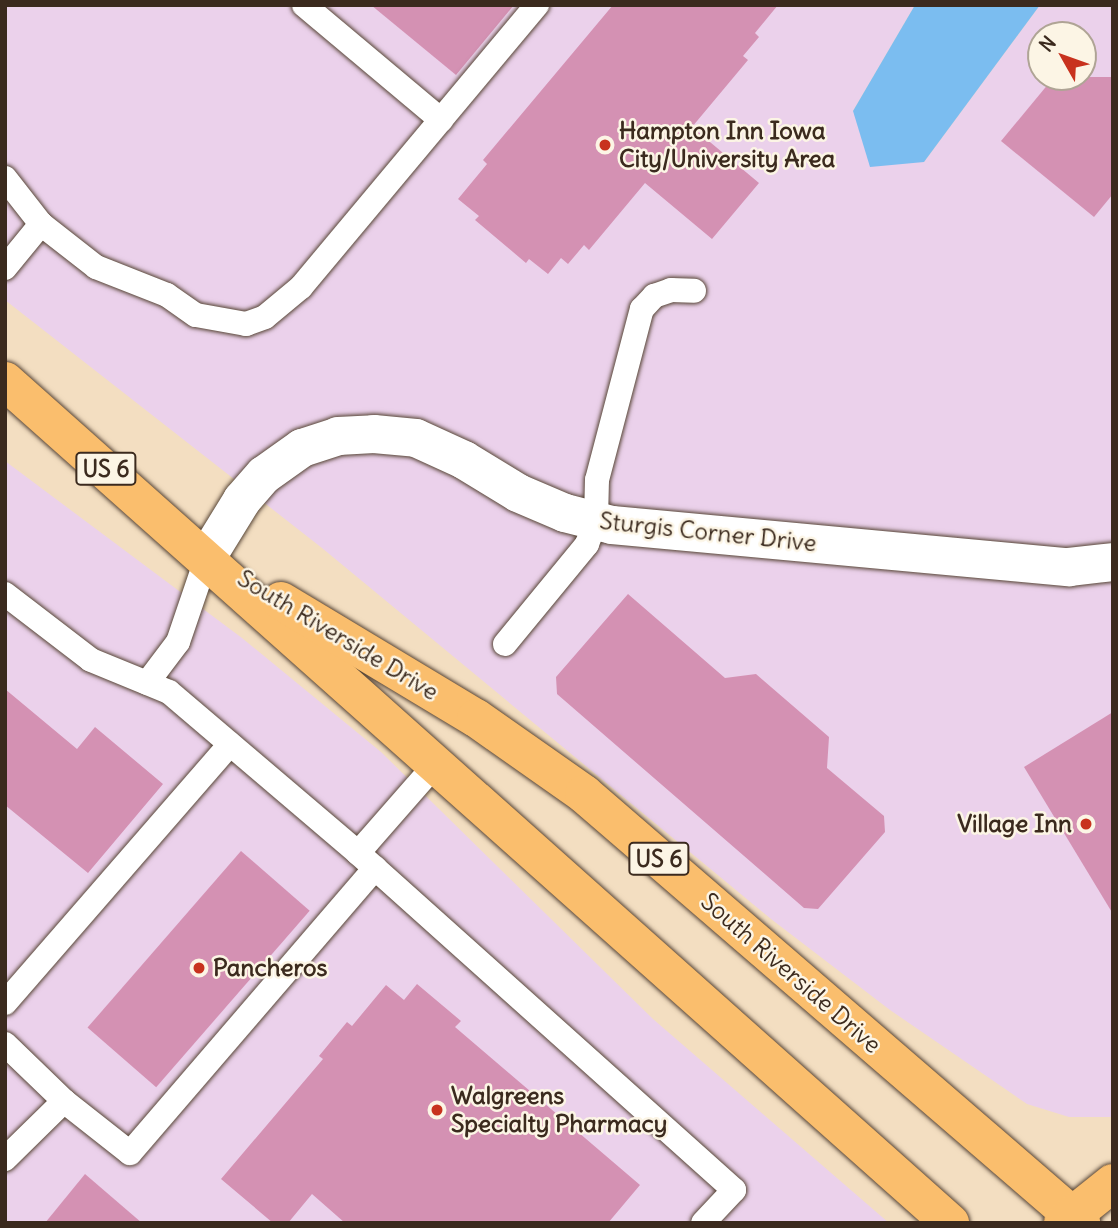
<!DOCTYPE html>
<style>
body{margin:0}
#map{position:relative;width:1118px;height:1228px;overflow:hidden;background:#f3dec1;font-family:Delius,sans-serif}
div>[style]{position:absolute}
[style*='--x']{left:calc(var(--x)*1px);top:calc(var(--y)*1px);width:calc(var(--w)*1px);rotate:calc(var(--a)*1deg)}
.built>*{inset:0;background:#ebd1eb}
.water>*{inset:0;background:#7bbdf0}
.building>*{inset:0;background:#d491b3;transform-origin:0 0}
.roads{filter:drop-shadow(0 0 2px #574536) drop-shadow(0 0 2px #574536)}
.service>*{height:24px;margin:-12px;padding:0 12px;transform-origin:12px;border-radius:12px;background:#fff}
.minor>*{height:38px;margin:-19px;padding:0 19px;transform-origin:19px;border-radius:19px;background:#fff}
.primary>*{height:38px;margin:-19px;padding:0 19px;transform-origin:19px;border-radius:19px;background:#fabe6d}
.dots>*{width:19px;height:19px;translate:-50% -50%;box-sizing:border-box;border:4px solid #fcf5e5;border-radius:50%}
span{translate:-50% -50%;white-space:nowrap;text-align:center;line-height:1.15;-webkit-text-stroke:5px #fcf5e5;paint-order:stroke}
.shield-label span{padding:2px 5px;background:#fcf5e5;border:2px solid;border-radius:5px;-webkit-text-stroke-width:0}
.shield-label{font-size:23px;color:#3b2a1e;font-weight:700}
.poi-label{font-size:24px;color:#3b2a1e;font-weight:700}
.left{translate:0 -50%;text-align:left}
.right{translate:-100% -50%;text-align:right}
.street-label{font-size:24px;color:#3b2a1e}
.frame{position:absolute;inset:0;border:7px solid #3b2a1e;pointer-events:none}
.north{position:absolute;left:1027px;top:21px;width:70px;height:70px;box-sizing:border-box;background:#fcf5e5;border:2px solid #afa495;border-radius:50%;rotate:310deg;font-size:19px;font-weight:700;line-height:28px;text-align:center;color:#3b2a1e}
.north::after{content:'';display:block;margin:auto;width:24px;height:32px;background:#c8321e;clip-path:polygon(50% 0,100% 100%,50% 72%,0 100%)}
</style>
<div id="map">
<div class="built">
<div style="clip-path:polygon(evenodd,5px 5px,915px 5px,853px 111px,924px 162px,1040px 5px,1113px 5px,1113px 1117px,1069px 1117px,1027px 1104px,890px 1010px,771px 919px,322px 548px,5px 300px,5px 5px,1041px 35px,1083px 35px,1083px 77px,1041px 77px,1041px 35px)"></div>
<div style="clip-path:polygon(5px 461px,242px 638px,381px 752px,653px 1019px,889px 1223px,5px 1223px)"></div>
</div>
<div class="water">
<div style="clip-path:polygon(915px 5px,1040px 5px,924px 162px,870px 167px,853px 111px)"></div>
</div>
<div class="building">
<div style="clip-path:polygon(371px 5px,514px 5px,456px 75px)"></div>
<div style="clip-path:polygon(613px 5px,778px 5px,755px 33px,759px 37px,743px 56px,748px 60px,692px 127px,759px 183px,712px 239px,645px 183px,589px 250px,584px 245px,568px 264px,561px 258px,548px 274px,529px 259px,526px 263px,475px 220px,479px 216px,458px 199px,487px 164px,483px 160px)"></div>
<div style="clip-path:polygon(1054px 77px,1113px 77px,1113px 194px,1094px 217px,1001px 141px)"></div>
<div style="clip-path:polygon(628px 594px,725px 678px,756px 674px,829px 737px,827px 768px,884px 816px,885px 832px,818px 909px,804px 908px,557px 694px,556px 677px)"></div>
<div style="clip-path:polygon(5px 689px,77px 749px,95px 727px,163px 784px,88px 873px,5px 805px)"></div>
<div style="clip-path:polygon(1113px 712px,1113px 914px,1024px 767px)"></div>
<div style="left:241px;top:851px;width:91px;height:234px;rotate:41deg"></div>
<div style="clip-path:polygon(417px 984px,461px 1021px,455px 1027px,640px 1185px,608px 1223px,345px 1223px,312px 1194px,288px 1223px,273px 1223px,221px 1179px,323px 1059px,319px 1056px,347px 1022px,352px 1026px,386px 985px,404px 1000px)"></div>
<div style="clip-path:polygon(85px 1174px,142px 1223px,45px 1223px)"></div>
</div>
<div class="roads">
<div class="service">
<div style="--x:304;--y:5;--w:179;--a:40"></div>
<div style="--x:5;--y:178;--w:58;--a:52"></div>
<div style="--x:41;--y:224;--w:70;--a:38"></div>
<div style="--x:96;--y:267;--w:76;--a:21.5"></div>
<div style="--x:167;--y:295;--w:35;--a:35"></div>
<div style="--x:196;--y:315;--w:51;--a:10.2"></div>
<div style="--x:246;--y:324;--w:20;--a:-20"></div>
<div style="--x:265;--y:317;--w:47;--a:-39.8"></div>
<div style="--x:301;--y:287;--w:368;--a:-50.1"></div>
<div style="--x:5;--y:268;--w:57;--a:-50.7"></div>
<div style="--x:5;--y:594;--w:108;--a:37.5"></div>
<div style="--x:91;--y:660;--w:84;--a:22.3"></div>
<div style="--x:169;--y:692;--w:248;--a:40.4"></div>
<div style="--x:358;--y:853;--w:505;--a:41.87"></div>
<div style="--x:734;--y:1190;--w:45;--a:133.2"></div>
<div style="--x:505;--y:644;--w:129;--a:-50.6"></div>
<div style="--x:587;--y:544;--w:26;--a:-69"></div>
<div style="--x:596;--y:520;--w:40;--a:-88.6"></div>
<div style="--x:597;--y:480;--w:177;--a:-75.3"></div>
<div style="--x:642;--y:309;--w:18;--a:-47"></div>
<div style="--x:654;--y:296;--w:18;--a:-19"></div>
<div style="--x:671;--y:290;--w:23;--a:2"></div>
<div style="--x:147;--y:683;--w:51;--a:-52.9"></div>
<div style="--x:178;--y:642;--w:90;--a:-71.2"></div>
<div style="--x:358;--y:853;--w:118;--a:-48.8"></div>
<div style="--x:5;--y:1003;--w:343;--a:-49"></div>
<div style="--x:5;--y:1044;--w:82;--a:44"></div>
<div style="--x:64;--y:1101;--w:83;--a:135.5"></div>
<div style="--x:64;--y:1101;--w:84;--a:38.2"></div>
<div style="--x:130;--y:1153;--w:376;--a:-49.3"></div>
</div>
<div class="minor">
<div style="--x:207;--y:557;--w:67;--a:-58.4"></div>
<div style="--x:242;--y:500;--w:33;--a:-49"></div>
<div style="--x:264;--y:475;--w:47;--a:-35.4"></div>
<div style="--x:302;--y:448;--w:38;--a:-18"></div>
<div style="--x:338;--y:436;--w:36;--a:-3"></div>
<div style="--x:374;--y:434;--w:42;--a:5.4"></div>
<div style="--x:416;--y:438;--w:53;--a:24.6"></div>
<div style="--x:464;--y:460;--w:63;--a:31.4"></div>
<div style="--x:518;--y:493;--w:51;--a:23.1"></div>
<div style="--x:565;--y:513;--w:49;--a:14.3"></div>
<div style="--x:612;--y:525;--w:459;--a:5.3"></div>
<div style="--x:1069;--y:567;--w:44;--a:-6.5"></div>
</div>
<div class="primary">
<div style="--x:5;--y:381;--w:1266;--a:41.7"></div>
<div style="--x:281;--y:601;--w:227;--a:31"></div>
<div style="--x:476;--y:718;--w:132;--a:35.1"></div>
<div style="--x:584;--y:794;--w:657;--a:40.8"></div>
<div style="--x:1063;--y:1223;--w:64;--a:-38.7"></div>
</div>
</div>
<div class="dots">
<div style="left:605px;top:145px;background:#c8321e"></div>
<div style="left:1086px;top:824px;background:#c8321e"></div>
<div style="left:199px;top:968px;background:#c8321e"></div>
<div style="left:437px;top:1110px;background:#c8321e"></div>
</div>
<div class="shield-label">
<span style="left:106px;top:469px">US 6</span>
<span style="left:659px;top:859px">US 6</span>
</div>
<div class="poi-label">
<span class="left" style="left:619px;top:145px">Hampton Inn Iowa<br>City/University Area</span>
<span class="right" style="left:1072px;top:824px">Village Inn</span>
<span class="left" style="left:213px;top:968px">Pancheros</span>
<span class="left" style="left:451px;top:1110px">Walgreens<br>Specialty Pharmacy</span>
</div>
<div class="street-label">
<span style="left:708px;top:532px;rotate:6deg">Sturgis Corner Drive</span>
<span style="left:338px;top:635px;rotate:31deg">South Riverside Drive</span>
<span style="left:791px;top:973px;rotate:41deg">South Riverside Drive</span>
</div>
<div class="frame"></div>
<div class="north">N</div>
</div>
